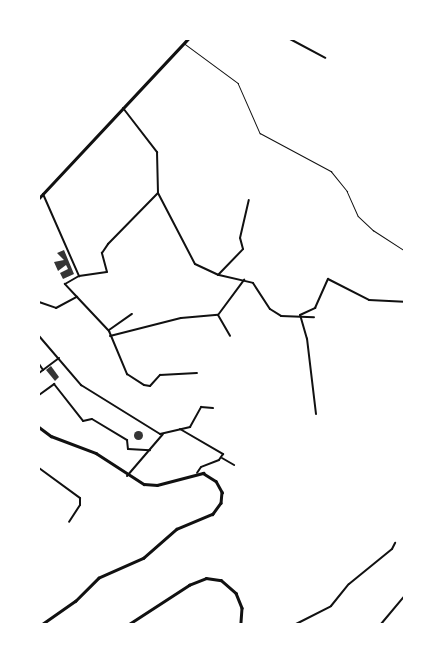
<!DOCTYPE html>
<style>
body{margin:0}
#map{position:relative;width:443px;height:663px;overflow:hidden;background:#fff;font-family:"Roboto Condensed",sans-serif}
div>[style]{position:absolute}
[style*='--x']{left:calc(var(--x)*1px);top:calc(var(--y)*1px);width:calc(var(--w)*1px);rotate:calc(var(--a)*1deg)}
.building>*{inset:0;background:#353535}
.round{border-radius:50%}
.service>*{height:0.5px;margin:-0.25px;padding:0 0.25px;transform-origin:0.25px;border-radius:0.25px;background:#111}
.minor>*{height:2px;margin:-1px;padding:0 1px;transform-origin:1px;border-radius:1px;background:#111}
.secondary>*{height:2.5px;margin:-1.25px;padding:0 1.25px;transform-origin:1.25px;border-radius:1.25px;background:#111}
.primary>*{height:2.5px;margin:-1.25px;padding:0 1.25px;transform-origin:1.25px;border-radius:1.25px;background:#111}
span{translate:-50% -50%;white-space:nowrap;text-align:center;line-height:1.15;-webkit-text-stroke:4.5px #fff;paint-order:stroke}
.frame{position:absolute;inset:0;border:40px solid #fff;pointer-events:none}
</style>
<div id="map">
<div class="building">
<div style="clip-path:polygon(64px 250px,74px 274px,63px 279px,60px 273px,68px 269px,66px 265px,58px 271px,54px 262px,64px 260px,57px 253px)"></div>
<div style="clip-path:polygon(51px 366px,59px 377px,55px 381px,46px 370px)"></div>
<div class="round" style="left:133.5px;top:430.5px;width:9px;height:9px"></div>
</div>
<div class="service">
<div style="--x:185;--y:44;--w:66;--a:36.3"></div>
<div style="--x:238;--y:83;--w:55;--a:66.3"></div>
<div style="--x:260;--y:133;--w:81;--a:28.2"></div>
<div style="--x:331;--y:171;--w:26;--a:51"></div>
<div style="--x:347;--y:191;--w:27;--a:66"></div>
<div style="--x:358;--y:216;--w:21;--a:43"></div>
<div style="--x:373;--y:230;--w:37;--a:33"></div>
</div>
<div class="minor">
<div style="--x:290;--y:39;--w:40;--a:28"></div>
<div style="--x:123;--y:108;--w:56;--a:52.3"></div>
<div style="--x:157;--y:152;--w:41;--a:88.6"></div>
<div style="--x:158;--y:193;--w:80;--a:62.5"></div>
<div style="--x:195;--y:264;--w:26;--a:25"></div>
<div style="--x:219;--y:275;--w:35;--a:13"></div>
<div style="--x:253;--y:283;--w:31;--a:57"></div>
<div style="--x:270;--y:309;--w:13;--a:32"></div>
<div style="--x:281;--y:316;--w:33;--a:2"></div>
<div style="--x:43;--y:194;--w:90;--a:66.3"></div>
<div style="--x:79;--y:276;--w:28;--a:-8"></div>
<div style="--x:107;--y:272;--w:20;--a:-105"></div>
<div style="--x:102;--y:253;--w:11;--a:-56"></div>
<div style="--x:108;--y:244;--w:71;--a:-45.6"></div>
<div style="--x:218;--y:275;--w:36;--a:-46"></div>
<div style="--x:243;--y:249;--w:11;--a:-105"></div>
<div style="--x:240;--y:238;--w:39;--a:-77"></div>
<div style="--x:77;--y:297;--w:18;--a:-133"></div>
<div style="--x:65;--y:284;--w:16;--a:-30"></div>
<div style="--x:39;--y:302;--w:18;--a:19"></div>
<div style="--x:56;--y:308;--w:24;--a:-28"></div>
<div style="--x:77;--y:297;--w:47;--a:46.7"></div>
<div style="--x:109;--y:331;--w:47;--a:67.3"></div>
<div style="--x:127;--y:374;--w:20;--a:33"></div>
<div style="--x:144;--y:385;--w:6;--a:9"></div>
<div style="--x:150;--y:386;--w:15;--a:-48"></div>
<div style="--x:160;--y:375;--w:37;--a:-3"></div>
<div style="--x:218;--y:315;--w:44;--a:-53.4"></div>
<div style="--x:109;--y:330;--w:28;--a:-35"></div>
<div style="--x:39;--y:336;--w:65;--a:49.4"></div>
<div style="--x:81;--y:385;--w:93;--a:31.8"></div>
<div style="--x:160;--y:434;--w:31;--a:-13"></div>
<div style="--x:190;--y:427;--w:23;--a:-61"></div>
<div style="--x:201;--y:407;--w:12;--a:5"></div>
<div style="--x:110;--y:336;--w:73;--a:-14.2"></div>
<div style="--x:181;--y:318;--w:37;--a:-5"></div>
<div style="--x:218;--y:315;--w:24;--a:60"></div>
<div style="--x:39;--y:364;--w:7;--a:56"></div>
<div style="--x:43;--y:370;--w:5;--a:143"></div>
<div style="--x:43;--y:370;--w:20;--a:-37"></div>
<div style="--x:39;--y:395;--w:19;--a:-36"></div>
<div style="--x:54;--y:384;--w:47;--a:51.9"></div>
<div style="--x:83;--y:421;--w:9;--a:-13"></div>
<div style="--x:92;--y:419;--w:41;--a:31"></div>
<div style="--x:127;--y:440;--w:9;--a:84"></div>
<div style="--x:128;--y:449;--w:22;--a:3"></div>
<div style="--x:316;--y:414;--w:76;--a:-96.8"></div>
<div style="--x:307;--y:339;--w:25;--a:-106"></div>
<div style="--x:300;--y:315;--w:17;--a:-25"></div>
<div style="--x:315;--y:308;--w:32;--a:-66"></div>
<div style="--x:328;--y:279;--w:46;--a:27.1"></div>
<div style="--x:369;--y:300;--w:35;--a:3"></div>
<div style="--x:180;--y:429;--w:50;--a:30.2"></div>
<div style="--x:223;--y:454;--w:7;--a:124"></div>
<div style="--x:219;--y:460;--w:19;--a:159"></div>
<div style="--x:201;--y:467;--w:7;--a:124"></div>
<div style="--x:222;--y:458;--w:14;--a:30"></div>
<div style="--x:39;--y:468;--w:51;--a:36.2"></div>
<div style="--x:80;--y:498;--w:7;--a:90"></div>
<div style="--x:80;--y:505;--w:20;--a:123"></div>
<div style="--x:127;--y:476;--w:55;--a:-49.4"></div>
<div style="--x:296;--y:624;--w:39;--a:-27"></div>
<div style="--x:331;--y:606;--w:28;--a:-51"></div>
<div style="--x:349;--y:584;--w:55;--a:-39.1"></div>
<div style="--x:392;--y:549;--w:7;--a:-63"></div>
<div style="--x:381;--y:624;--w:35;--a:-50"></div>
</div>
<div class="secondary">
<div style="--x:39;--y:198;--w:218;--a:-46.9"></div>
</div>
<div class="primary">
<div style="--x:39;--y:427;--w:15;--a:37"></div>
<div style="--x:51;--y:436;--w:48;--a:20.7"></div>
<div style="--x:96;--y:453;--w:57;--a:32.9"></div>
<div style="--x:144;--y:484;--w:13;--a:4"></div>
<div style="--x:157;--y:485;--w:48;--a:-14.6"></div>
<div style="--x:203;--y:473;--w:15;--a:32"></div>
<div style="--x:216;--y:481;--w:13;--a:61"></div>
<div style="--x:222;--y:492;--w:11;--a:95"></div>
<div style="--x:221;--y:503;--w:14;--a:126"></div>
<div style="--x:213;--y:514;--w:39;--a:157"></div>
<div style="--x:177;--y:529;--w:44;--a:138.7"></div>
<div style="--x:144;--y:558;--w:49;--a:156"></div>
<div style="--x:99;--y:578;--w:33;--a:135"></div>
<div style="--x:76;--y:601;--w:40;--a:145.1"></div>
<div style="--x:129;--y:624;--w:72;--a:-33"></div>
<div style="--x:189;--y:585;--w:18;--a:-22"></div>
<div style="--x:206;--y:578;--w:15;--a:8"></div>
<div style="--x:221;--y:580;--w:20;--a:41"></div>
<div style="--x:236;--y:593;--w:16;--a:68"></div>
<div style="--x:242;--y:608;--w:16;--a:94"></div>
</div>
<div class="frame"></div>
</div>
